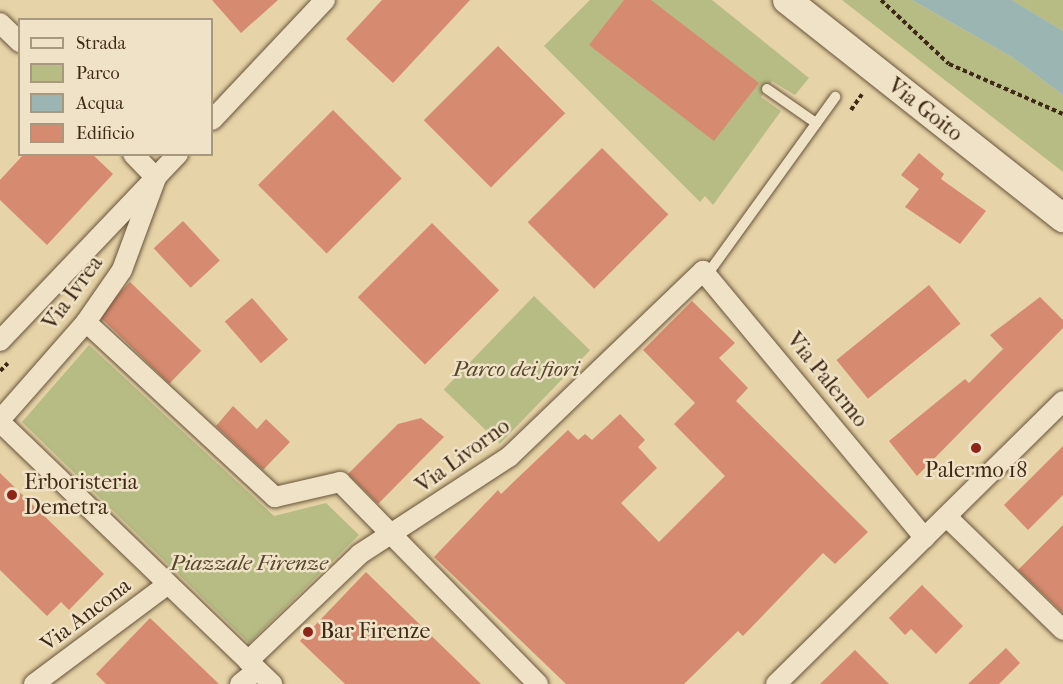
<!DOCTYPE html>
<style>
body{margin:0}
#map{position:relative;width:1063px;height:684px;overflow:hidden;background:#e6d3a7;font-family:"IM FELL French Canon",serif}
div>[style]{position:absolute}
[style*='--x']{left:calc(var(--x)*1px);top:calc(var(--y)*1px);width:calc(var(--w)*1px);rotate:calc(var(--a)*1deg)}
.green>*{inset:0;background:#b7bc85;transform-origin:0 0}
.water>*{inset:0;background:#9bb5b3}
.building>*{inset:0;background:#d68a6f;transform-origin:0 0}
.path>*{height:4px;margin-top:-2px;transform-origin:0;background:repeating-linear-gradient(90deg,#3e2915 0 4.5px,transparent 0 7.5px)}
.roads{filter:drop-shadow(0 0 2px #68543a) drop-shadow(0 0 2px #68543a)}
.service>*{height:10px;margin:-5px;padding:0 5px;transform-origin:5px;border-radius:5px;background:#efe2c6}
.minor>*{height:20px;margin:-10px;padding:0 10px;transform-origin:10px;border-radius:10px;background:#efe2c6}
.secondary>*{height:28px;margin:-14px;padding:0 14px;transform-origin:14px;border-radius:14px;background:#efe2c6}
.dots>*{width:16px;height:16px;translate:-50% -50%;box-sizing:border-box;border:3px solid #efe2c6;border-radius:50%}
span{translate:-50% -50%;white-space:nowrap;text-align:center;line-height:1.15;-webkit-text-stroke:5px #efe2c6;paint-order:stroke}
.street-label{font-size:22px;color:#3e2915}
.park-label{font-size:22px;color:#56462b;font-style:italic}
.poi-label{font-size:22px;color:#3e2915}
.left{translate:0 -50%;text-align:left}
.legend{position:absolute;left:18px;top:18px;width:195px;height:138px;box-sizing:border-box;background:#efe2c6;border:2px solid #a8987f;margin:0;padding:8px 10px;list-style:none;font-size:18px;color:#3e2915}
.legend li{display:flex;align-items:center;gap:12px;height:30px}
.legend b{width:30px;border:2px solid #a8987f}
</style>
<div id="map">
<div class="green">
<div style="clip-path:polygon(590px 0,712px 0,809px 78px,795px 95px,772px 81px,761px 97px,781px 111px,713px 205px,705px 196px,700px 202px,544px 46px)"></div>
<div style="clip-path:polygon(842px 0,912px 0,1012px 57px,1063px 95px,1063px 172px)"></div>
<div style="clip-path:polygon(1012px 0,1063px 0,1063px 31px)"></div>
<div style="left:534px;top:296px;width:78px;height:130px;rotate:44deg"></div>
<div style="clip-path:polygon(89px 345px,274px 516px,326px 503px,359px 535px,249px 643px,22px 422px)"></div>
</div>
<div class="water">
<div style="clip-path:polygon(912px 0,1012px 0,1063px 31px,1063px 95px,1012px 57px)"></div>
</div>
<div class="building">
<div style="clip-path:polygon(212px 0,278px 0,241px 33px)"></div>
<div style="clip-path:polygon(382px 0,470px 0,393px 83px,346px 39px)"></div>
<div style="clip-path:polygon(624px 0,651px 0,759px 83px,714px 141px,589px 45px)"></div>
<div style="left:498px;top:46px;width:95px;height:105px;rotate:45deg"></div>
<div style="left:333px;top:110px;width:97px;height:106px;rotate:45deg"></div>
<div style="left:602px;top:148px;width:94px;height:105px;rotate:45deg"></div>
<div style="clip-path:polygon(919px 153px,944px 174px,941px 179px,986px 211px,960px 244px,905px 207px,919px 189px,901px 175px)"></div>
<div style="clip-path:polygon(24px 154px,92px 154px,113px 174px,47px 245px,0 200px,0 180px)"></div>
<div style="left:183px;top:221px;width:54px;height:40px;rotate:47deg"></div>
<div style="left:432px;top:223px;width:95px;height:105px;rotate:45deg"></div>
<div style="left:130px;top:282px;width:99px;height:46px;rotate:44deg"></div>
<div style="left:929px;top:285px;width:50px;height:119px;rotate:51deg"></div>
<div style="clip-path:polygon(1040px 297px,1063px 320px,1063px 328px,917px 476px,889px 441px,965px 379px,969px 383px,1003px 349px,990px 335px)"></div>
<div style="left:252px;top:298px;width:55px;height:36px;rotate:49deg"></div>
<div style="clip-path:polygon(692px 301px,735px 343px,719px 358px,748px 388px,736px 401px,868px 532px,835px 564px,823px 553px,743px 636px,738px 631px,684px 684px,566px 684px,434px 557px,498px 490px,501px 494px,568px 430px,578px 440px,585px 434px,592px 440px,620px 414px,645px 440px,638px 447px,657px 468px,621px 503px,659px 542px,725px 476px,674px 424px,695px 403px,643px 350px)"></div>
<div style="clip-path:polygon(233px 406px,257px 429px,266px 419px,290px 442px,263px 470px,216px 426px)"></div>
<div style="clip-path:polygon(421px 418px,444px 437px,378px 504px,348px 474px,398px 424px)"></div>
<div style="clip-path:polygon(1063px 446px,1063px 495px,1028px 530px,1004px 505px)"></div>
<div style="clip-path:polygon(0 473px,104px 574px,69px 610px,61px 602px,47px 616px,0 570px)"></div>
<div style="clip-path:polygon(1063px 525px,1063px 613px,1018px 570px)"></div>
<div style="clip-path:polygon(366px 572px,445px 649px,481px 684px,345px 684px,300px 641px)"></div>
<div style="clip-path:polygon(922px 585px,963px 626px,936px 654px,911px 629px,905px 635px,889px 618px)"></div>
<div style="clip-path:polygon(150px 618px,219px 684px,106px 684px,96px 674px)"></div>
<div style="clip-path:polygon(1006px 648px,1020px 663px,999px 684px,968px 684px)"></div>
<div style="clip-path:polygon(855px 650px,889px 684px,820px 684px)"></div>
</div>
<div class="path">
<div style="--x:881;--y:0;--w:93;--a:43.3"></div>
<div style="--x:949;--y:64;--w:124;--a:23.7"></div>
<div style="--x:851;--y:110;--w:19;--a:-55"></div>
<div style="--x:0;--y:371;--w:11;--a:-45"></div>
</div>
<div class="roads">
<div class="service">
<div style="--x:767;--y:89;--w:60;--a:34.8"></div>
<div style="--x:709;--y:272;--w:216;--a:-54.2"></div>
</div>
<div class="minor">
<div style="--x:0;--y:23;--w:28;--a:44"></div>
<div style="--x:212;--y:120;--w:165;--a:-46.7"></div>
<div style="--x:133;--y:154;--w:33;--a:46"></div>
<div style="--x:86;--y:322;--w:258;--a:42.8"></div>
<div style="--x:275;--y:497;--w:67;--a:-13"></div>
<div style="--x:340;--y:482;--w:283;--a:45.6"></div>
<div style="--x:0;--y:341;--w:258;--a:-46.4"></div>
<div style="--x:0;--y:420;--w:130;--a:-48.7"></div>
<div style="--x:86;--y:322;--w:63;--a:-55.3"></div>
<div style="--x:122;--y:270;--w:98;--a:-69.7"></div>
<div style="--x:0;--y:422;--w:378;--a:43.9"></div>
<div style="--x:947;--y:517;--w:162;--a:44.2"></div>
<div style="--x:248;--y:661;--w:155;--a:-43.7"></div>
<div style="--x:360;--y:554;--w:178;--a:-33.1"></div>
<div style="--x:509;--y:457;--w:269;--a:-43.8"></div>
<div style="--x:703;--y:271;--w:347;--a:50.3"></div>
<div style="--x:34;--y:684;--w:166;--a:-36.7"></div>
<div style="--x:240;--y:684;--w:22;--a:-39"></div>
<div style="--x:776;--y:684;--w:403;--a:-44.6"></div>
</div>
<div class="secondary">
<div style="--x:787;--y:0;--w:352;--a:38.3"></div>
</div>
</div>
<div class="dots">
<div style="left:976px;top:448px;background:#8f2418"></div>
<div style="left:12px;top:495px;background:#8f2418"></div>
<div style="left:308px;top:632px;background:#8f2418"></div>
</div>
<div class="street-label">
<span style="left:925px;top:110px;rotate:38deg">Via Goito</span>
<span style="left:73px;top:293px;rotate:-54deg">Via Ivrea</span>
<span style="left:827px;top:380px;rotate:51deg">Via Palermo</span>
<span style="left:463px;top:456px;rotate:-36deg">Via Livorno</span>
<span style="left:86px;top:615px;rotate:-37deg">Via Ancona</span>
</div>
<div class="park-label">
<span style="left:516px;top:370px">Parco dei fiori</span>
<span style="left:249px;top:564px">Piazzale Firenze</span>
</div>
<div class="poi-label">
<span style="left:976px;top:471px">Palermo 18</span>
<span class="left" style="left:24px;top:495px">Erboristeria<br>Demetra</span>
<span class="left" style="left:320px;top:632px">Bar Firenze</span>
</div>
<ul class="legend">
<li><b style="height:8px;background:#efe2c6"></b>Strada</li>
<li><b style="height:16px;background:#b7bc85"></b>Parco</li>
<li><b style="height:16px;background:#9bb5b3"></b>Acqua</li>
<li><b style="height:16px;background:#d68a6f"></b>Edificio</li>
</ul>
</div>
